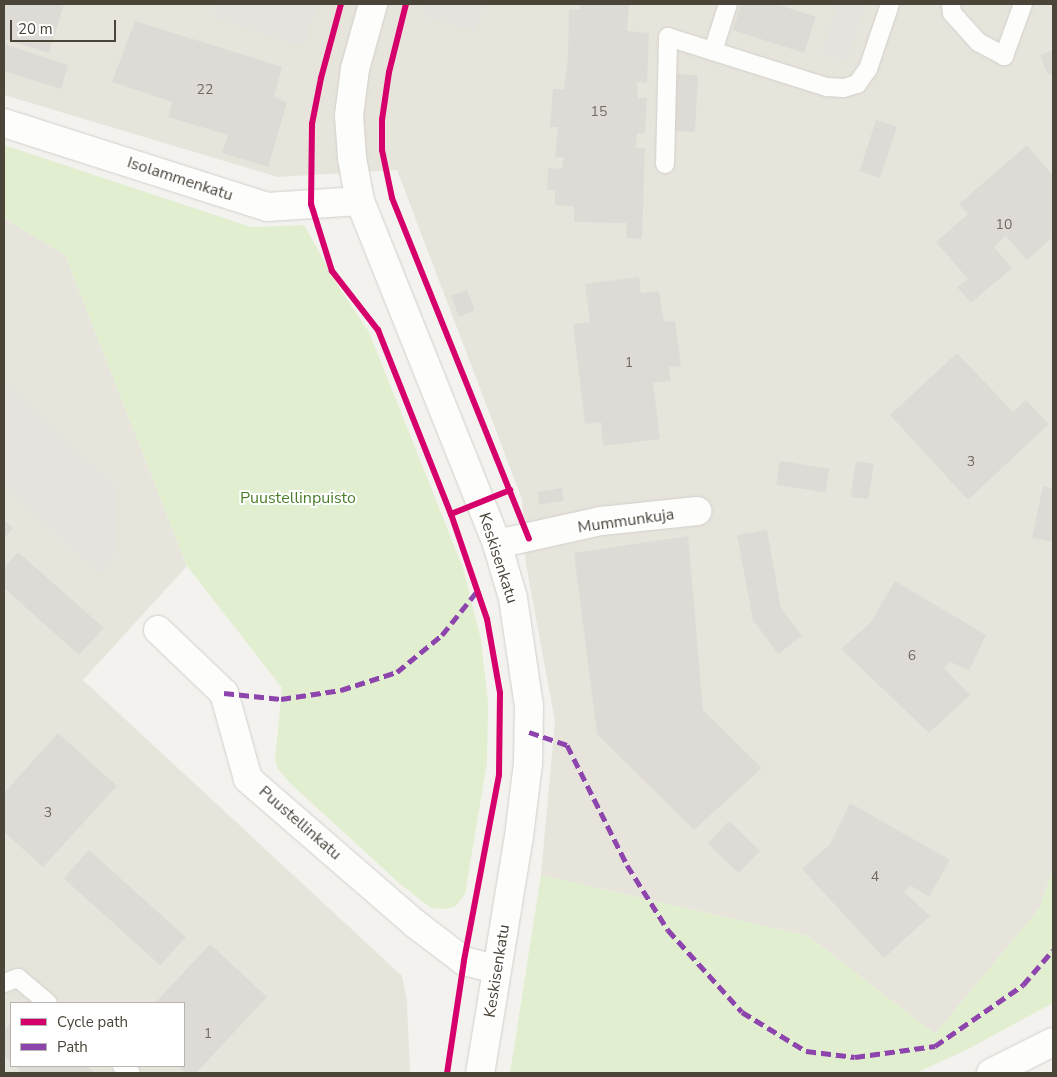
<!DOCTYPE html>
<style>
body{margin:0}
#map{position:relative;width:1057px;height:1077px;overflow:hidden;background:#f4f2ee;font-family:"Nunito Sans",sans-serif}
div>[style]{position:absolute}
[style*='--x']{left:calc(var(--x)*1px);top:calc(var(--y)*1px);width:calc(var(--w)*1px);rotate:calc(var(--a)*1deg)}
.residential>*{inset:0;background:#e7e4dc}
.green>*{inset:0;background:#e1eecf}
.parking>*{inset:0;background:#e6e3df}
.building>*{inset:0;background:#dedbd6;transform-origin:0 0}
.roads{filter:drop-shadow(0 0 1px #d2d0cb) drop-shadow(0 0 1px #d2d0cb)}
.service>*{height:18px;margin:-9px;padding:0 9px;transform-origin:9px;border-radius:9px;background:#fdfdfc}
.minor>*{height:28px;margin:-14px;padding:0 14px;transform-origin:14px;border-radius:14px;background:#fdfdfc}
.quiet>*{height:5px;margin-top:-2.5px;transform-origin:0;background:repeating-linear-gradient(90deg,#8e44ad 0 10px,transparent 0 15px)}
.cycleway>*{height:6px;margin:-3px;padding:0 3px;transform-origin:3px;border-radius:3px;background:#d6006c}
span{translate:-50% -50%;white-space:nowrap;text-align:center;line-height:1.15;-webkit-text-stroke:4px #fff;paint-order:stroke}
.number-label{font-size:14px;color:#706a61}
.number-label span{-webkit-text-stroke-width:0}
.street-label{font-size:16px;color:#4b4439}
.park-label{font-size:16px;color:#4a7f2a}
.frame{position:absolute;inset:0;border:5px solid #4b4439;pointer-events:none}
.legend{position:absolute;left:10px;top:1002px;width:175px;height:65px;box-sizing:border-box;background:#fff;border:1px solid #b7b4b0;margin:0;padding:6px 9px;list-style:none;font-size:15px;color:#4b4439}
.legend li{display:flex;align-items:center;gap:10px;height:25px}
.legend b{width:25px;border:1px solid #b7b4b0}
.scale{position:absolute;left:10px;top:20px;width:106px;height:22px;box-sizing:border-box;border:2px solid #4b4439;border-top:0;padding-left:6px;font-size:15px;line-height:18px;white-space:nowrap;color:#4b4439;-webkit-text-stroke:4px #fff;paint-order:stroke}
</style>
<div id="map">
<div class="residential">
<div style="clip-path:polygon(4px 4px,1053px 4px,1053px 869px,1039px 909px,935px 1034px,808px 936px,541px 875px,555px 721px,526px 565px,522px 499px,397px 170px,278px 177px,4px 95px)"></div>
<div style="clip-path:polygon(evenodd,4px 218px,65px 255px,187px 566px,83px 680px,402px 976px,407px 1002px,410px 1073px,4px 1073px,4px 218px,11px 1003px,184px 1003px,184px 1066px,11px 1066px,11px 1003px)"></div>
</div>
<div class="green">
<div style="clip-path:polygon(4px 145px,251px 227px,304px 225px,338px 286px,369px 332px,463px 568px,481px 640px,488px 703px,487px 763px,465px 894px,456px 906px,446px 909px,431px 908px,399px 883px,291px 784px,278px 769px,275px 760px,282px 688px,187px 566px,65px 255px,4px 218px)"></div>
<div style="clip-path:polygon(1053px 869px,1053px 1003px,966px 1050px,916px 1073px,510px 1073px,541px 875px,808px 936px,935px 1034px,1039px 909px)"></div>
</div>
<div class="parking">
<div style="clip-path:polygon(217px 4px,317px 4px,303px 46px,213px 17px)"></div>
<div style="clip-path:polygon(427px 4px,483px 4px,475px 31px,423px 16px)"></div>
<div style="clip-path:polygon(838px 4px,865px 4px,847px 61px,822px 53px)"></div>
<div style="clip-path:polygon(4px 383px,115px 487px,115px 554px,100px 573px,4px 485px)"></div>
</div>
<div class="building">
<div style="clip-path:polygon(4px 4px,64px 4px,49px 53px,4px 39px)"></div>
<div style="clip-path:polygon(581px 4px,629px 4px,627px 31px,649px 33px,647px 83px,637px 82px,638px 98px,647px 98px,645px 133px,637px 133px,636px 148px,645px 148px,642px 239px,626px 238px,627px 223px,574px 222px,574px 206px,555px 205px,555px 190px,547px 190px,548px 168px,562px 169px,563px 161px,564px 157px,555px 157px,558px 127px,550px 127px,553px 89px,564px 89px,568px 58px,569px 10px,580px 9px)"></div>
<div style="clip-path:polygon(741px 4px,776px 4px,816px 17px,804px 53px,733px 30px)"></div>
<div style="clip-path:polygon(135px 21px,282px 67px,274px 97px,287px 102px,268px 167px,222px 153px,228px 135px,168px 117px,172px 102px,112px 82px)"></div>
<div style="clip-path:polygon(4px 44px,68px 65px,61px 89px,4px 71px)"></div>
<div style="clip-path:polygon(1053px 50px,1053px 73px,1048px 75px,1040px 55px)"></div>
<div style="left:677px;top:74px;width:21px;height:57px;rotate:3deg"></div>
<div style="left:876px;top:120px;width:22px;height:54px;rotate:18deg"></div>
<div style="clip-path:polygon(1027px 145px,1053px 176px,1053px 237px,1027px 260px,1006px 236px,994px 247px,1012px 268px,971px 303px,957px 287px,968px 279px,936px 242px,968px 214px,959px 204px)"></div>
<div style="clip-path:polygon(639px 277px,641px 293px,659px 291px,664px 322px,675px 321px,681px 366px,669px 367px,671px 381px,653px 383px,660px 439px,603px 446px,601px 422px,585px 424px,573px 324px,590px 322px,585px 284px)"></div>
<div style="left:467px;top:290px;width:22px;height:17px;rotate:69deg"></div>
<div style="clip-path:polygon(957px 353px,1013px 412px,1026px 400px,1049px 424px,968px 500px,890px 415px)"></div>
<div style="left:780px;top:461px;width:50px;height:24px;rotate:9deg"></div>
<div style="left:856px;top:461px;width:18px;height:36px;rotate:9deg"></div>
<div style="clip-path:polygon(1043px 486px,1053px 488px,1053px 542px,1032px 538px)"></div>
<div style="left:562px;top:488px;width:13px;height:25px;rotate:81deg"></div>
<div style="clip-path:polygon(4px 520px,13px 528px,4px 538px)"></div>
<div style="clip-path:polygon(767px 530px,781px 608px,802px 636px,778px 654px,753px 620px,737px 535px)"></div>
<div style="clip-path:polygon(688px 536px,703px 710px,762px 768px,694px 830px,597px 734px,574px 553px)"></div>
<div style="clip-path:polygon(18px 552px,104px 628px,79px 655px,4px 588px,4px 568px)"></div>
<div style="clip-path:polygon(895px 581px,986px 635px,969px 671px,951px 662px,944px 668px,970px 695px,929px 733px,841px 649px,871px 622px)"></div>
<div style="clip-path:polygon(58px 733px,117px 786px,43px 867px,4px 832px,4px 793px)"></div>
<div style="clip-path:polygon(850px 803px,950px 860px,929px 897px,910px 885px,904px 892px,930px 916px,884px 958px,802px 869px,830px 844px)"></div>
<div style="left:729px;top:821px;width:43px;height:31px;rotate:44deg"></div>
<div style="left:89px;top:850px;width:130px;height:38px;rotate:42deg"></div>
<div style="clip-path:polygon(210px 944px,267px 997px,196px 1073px,186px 1073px,178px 1066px,184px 1066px,184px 1003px,155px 1003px)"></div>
<div style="clip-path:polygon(11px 1023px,11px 1063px,4px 1056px,4px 1031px)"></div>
<div style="clip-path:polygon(14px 1066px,87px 1066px,95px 1073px,22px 1073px)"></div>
</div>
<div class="roads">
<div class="service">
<div style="--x:951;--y:4;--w:9;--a:84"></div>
<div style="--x:952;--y:13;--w:39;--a:48"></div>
<div style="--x:978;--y:42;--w:30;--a:28"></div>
<div style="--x:1004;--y:56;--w:55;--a:-69.9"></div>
<div style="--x:713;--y:51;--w:49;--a:-72.3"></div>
<div style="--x:665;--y:164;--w:127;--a:-88.6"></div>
<div style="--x:668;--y:37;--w:167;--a:17.5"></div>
<div style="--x:827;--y:87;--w:17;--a:3"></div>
<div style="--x:844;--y:88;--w:14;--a:-17"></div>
<div style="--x:857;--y:84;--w:19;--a:-54"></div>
<div style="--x:868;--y:69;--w:69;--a:-71.3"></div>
<div style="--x:4;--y:983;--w:15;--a:-20"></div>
<div style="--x:18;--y:978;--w:39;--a:40"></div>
<div style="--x:122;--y:1066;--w:11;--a:38"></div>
</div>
<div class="minor">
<div style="--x:373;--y:4;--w:67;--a:105.5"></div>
<div style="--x:355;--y:69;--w:46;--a:97.4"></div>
<div style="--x:349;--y:115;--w:43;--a:86"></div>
<div style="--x:352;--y:158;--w:44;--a:79.5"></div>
<div style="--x:360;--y:201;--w:369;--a:68.2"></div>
<div style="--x:497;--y:544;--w:56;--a:73.5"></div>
<div style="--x:513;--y:598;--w:109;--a:81.6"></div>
<div style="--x:529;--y:706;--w:57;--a:91"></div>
<div style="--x:528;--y:763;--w:74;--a:97"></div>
<div style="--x:519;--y:836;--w:240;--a:99.3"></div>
<div style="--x:4;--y:123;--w:276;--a:17.7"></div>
<div style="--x:267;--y:207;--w:93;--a:-3.7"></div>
<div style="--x:497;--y:544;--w:107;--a:-12.5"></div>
<div style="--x:601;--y:521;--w:97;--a:-5.9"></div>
<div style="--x:158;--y:630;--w:91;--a:43.7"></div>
<div style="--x:224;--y:693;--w:89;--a:74.4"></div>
<div style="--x:248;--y:779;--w:220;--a:40.9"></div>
<div style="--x:414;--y:923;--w:63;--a:37.2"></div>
<div style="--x:464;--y:961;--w:34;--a:14"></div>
<div style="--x:991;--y:1073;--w:69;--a:-26.6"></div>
</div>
</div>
<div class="quiet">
<div style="--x:224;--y:693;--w:57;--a:6"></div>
<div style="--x:281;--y:699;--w:61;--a:-8.5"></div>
<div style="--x:341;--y:690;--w:59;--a:-17.8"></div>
<div style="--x:397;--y:672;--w:58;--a:-39.4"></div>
<div style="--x:442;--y:635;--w:58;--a:-51.3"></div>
<div style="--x:529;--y:732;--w:40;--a:18.9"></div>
<div style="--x:567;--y:745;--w:134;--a:63.4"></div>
<div style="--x:627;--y:865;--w:77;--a:57.8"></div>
<div style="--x:668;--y:930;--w:110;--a:47.9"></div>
<div style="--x:742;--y:1012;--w:75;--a:31.4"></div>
<div style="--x:806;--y:1051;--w:49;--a:7"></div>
<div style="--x:855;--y:1057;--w:81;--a:-7.8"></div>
<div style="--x:935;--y:1046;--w:107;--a:-34.7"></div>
<div style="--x:1023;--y:985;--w:46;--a:-49.4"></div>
</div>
<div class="cycleway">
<div style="--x:341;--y:4;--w:77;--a:105.1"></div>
<div style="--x:321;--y:78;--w:47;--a:101.1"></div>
<div style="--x:312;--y:124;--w:80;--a:90.7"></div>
<div style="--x:311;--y:204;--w:70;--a:72.6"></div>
<div style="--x:332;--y:271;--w:75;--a:52.1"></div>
<div style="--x:378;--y:330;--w:198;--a:68.4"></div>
<div style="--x:451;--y:514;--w:111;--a:71.1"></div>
<div style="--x:487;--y:619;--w:75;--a:80"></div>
<div style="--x:500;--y:693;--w:82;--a:90.7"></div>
<div style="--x:499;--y:775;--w:189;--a:100.7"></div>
<div style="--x:464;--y:961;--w:113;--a:98.6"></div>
<div style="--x:406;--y:4;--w:70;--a:104"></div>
<div style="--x:389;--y:72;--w:49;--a:98.3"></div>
<div style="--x:382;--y:120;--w:30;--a:90"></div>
<div style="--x:382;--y:150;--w:49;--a:78.2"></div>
<div style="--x:392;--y:198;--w:367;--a:68.1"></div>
<div style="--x:451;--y:514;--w:64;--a:-22.1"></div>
</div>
<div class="number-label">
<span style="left:205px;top:90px">22</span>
<span style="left:599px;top:112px">15</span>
<span style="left:1004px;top:225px">10</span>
<span style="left:629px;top:363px">1</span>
<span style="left:971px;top:462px">3</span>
<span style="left:912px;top:656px">6</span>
<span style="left:48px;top:813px">3</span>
<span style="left:875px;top:877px">4</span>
<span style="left:208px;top:1034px">1</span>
</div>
<div class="street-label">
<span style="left:180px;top:179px;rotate:18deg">Isolammenkatu</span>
<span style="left:626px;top:521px;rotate:-8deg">Mummunkuja</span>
<span style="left:498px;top:558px;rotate:72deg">Keskisenkatu</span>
<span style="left:300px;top:823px;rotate:41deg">Puustellinkatu</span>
<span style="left:497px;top:971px;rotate:-81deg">Keskisenkatu</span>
</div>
<div class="park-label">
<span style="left:298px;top:498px">Puustellinpuisto</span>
</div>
<div class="frame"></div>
<ul class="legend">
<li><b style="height:6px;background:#d6006c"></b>Cycle path</li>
<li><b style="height:6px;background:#8e44ad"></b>Path</li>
</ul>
<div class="scale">20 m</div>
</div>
